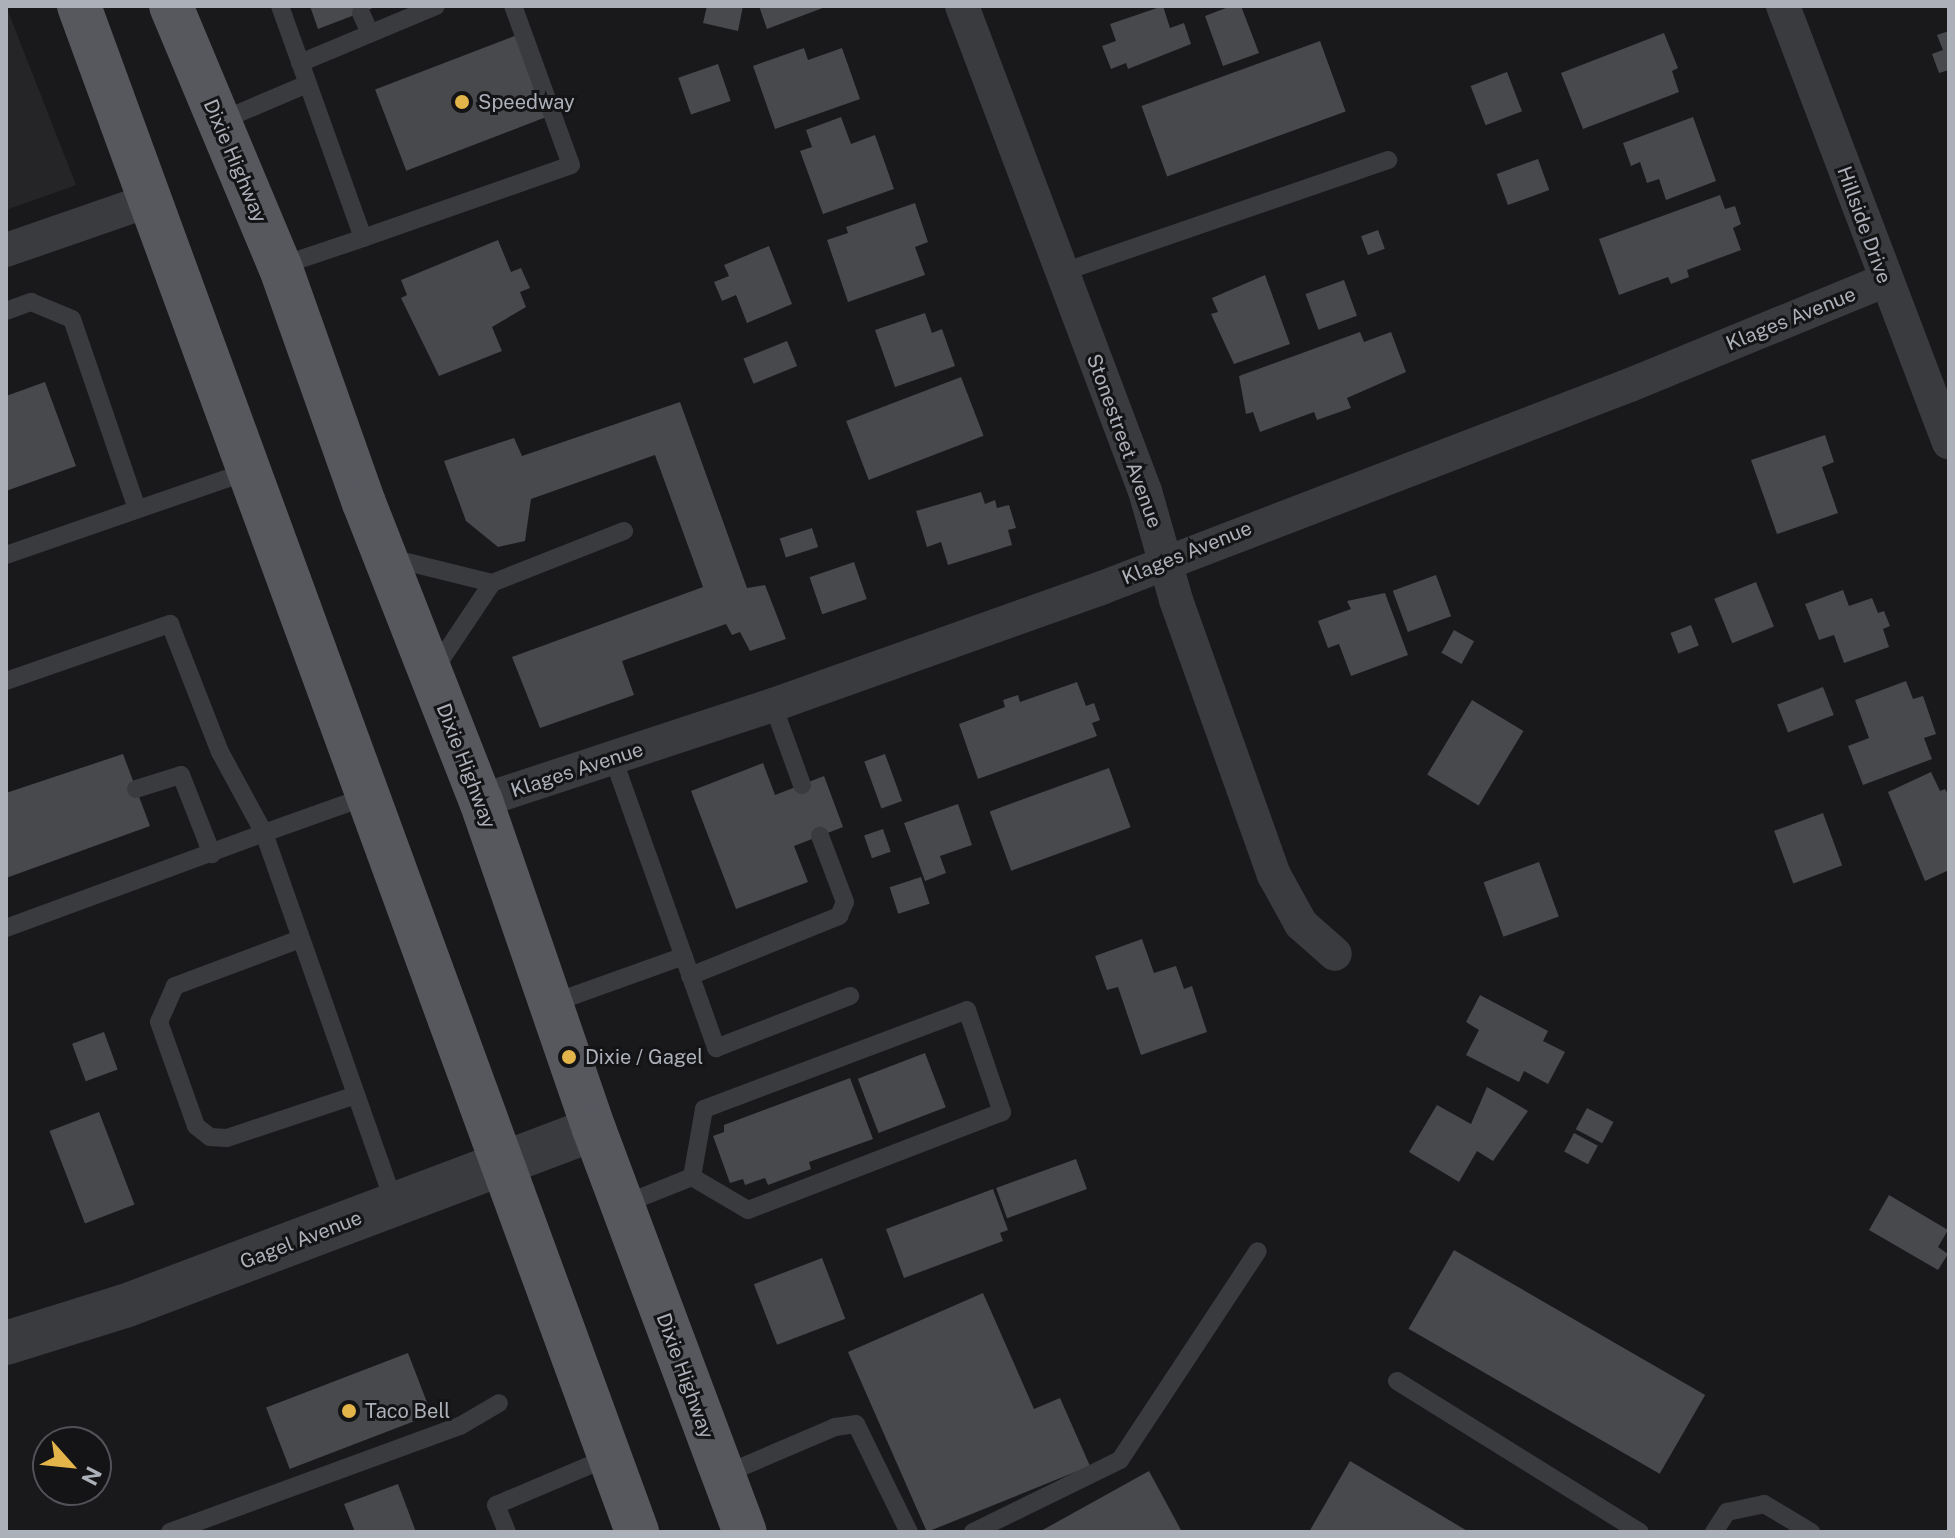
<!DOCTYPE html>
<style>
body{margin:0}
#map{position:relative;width:1955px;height:1538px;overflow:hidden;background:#19191b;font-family:"Public Sans",sans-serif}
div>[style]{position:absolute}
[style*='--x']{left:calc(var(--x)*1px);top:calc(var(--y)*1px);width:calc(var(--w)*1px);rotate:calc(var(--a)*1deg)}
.built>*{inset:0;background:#252528}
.building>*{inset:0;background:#48494d;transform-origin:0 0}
.service>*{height:18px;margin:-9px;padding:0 9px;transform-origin:9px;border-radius:9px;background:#3a3b3f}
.minor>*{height:34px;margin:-17px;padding:0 17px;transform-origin:17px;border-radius:17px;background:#3a3b3f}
.tertiary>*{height:44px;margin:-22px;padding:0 22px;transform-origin:22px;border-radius:22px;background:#3a3b3f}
.primary>*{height:44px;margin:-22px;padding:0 22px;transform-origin:22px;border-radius:22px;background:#56585e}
.dots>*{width:22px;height:22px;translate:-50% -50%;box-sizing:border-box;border:4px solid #141416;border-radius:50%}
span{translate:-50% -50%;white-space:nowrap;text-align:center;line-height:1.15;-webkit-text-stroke:6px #141416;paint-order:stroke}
.poi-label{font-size:20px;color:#acb0b9}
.left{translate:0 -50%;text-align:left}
.street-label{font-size:20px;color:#acb0b9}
.frame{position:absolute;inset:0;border:8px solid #acb0b9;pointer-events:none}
.north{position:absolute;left:32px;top:1426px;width:80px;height:80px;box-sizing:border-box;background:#141416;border:2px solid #515257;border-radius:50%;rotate:117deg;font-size:22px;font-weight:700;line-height:32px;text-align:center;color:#acb0b9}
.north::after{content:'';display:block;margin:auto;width:28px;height:36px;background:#e3b449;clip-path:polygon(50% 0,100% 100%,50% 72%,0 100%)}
</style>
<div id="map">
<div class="built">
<div style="clip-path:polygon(6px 6px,76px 185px,6px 210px)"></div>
</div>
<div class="building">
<div style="clip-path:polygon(310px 6px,378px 6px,318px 29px)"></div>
<div style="clip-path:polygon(707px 6px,743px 6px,738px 31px,703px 23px)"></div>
<div style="clip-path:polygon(759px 6px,828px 6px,767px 29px)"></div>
<div style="clip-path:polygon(1163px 6px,1170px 28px,1184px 23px,1191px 44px,1128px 69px,1126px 63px,1111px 69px,1102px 46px,1116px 41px,1110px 24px)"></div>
<div style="clip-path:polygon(1231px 6px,1241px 6px,1259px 53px,1223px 66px,1205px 16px)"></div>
<div style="clip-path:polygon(1949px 31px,1949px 70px,1939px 73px,1932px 54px,1943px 50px,1937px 35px)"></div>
<div style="clip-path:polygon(1664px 33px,1678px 68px,1672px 71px,1679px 92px,1583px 129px,1561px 73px)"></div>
<div style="left:517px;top:35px;width:87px;height:152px;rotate:69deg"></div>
<div style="left:1320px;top:41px;width:75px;height:190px;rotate:70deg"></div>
<div style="clip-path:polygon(804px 48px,808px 60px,842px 48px,860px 99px,775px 129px,753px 66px)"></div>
<div style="left:718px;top:64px;width:39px;height:42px;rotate:71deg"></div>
<div style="left:1507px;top:72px;width:42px;height:39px;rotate:69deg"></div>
<div style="clip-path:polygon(841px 117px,851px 144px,875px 135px,894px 189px,823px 214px,800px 151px,812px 147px,806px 130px)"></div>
<div style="clip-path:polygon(1693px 117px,1716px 181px,1666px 200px,1659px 179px,1647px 183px,1640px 162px,1631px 166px,1623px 143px)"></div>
<div style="left:1538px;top:159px;width:33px;height:44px;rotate:70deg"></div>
<div style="clip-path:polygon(1720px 195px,1725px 209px,1735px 206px,1741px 224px,1733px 228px,1741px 250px,1687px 270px,1689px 277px,1671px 284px,1668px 277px,1619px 295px,1599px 239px)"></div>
<div style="clip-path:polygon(915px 203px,928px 242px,915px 247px,925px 275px,848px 302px,827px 240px,848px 233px,846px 227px)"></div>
<div style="left:1378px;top:230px;width:20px;height:18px;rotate:70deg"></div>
<div style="clip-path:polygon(498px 240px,511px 272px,521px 268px,530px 288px,520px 292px,526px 307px,492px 327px,502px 351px,439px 376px,401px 298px,407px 295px,401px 280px)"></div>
<div style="clip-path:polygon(769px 246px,792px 304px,747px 323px,736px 295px,722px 301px,714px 282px,729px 276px,724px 265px)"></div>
<div style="clip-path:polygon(1265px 275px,1290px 344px,1234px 364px,1211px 314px,1218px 312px,1212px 298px)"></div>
<div style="left:1344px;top:280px;width:38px;height:41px;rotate:70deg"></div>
<div style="clip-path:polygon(925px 313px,932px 333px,942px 329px,955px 366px,895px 387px,875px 330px)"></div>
<div style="clip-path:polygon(1360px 332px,1364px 342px,1391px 332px,1406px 372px,1347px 398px,1351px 408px,1317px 420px,1314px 412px,1260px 432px,1253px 412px,1246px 414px,1239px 376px)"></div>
<div style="left:787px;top:341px;width:27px;height:47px;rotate:68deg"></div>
<div style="left:961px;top:377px;width:63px;height:123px;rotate:69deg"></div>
<div style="clip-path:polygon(45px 382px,76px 466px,6px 491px,6px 396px)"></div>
<div style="clip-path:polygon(680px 402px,747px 588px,765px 585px,786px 639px,750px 651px,740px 632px,732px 635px,726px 624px,622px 661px,634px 695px,540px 728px,512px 657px,703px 587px,655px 455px,531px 499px,525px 541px,498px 547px,466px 521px,444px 461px,514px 438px,522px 456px)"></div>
<div style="clip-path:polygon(1825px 435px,1834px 462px,1822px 467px,1838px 513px,1777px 534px,1751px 460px)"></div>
<div style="clip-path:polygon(981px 492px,985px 504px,995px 500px,997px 508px,1009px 505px,1016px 528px,1008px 530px,1012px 545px,948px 565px,941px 542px,927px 547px,916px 511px)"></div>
<div style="left:812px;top:528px;width:20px;height:34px;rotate:72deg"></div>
<div style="left:854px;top:562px;width:39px;height:47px;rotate:71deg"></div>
<div style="left:1436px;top:575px;width:44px;height:46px;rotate:70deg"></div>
<div style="left:1756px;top:582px;width:48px;height:45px;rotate:68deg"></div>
<div style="clip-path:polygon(1843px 590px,1849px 606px,1872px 598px,1878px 613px,1884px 611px,1890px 626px,1883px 629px,1889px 647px,1844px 663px,1834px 635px,1819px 640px,1805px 604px)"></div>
<div style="clip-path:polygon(1385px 593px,1408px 655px,1351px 676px,1339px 644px,1328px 648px,1318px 621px,1351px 609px,1347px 601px)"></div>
<div style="left:1691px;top:625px;width:22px;height:22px;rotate:69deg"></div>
<div style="left:1454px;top:630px;width:23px;height:26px;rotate:29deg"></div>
<div style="clip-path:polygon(1906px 681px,1913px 699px,1923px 696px,1936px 734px,1924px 738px,1932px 759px,1863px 785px,1848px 746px,1869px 738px,1855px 700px)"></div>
<div style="clip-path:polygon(1077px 682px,1086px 706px,1094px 703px,1100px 720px,1092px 723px,1097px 736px,978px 779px,959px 724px,1005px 707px,1003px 700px,1018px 695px,1020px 702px)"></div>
<div style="left:1823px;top:687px;width:30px;height:49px;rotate:69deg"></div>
<div style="left:1472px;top:700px;width:60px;height:87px;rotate:31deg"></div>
<div style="clip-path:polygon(123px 754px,150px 826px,6px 878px,6px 793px)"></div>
<div style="left:885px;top:754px;width:50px;height:22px;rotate:70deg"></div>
<div style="clip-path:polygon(763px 763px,775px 795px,824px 776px,843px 827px,794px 846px,808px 882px,736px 909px,691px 791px)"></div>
<div style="left:1109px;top:768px;width:63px;height:127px;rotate:70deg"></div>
<div style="clip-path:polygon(1931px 772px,1940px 791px,1945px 789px,1949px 796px,1949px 870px,1925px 881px,1888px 792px)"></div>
<div style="clip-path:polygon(958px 804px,972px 845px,940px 856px,946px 873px,925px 881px,904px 823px)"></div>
<div style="left:1823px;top:813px;width:56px;height:52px;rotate:70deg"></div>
<div style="left:883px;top:829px;width:24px;height:20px;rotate:71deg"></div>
<div style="left:1539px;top:862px;width:58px;height:59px;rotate:70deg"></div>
<div style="left:921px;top:877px;width:28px;height:33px;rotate:72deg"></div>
<div style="clip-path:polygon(1142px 939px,1154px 973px,1176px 966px,1184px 989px,1192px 986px,1207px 1032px,1141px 1055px,1118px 987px,1107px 990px,1095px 956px)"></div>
<div style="clip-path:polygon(1480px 995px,1548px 1031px,1543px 1041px,1565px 1052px,1548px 1084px,1524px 1071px,1519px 1082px,1466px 1055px,1479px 1030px,1466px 1022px)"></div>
<div style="left:104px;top:1032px;width:40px;height:34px;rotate:70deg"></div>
<div style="left:925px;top:1053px;width:58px;height:72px;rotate:69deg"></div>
<div style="clip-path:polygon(850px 1078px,873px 1139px,809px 1162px,811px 1169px,768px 1185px,765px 1178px,745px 1185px,743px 1179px,730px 1183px,713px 1136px,724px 1132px,724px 1125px)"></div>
<div style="clip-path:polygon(1487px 1087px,1528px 1111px,1493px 1161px,1477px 1151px,1459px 1182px,1409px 1152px,1437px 1105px,1471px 1124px)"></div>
<div style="left:1587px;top:1108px;width:30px;height:24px;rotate:28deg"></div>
<div style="left:99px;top:1112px;width:99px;height:53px;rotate:69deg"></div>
<div style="left:1574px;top:1133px;width:27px;height:21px;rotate:28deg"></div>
<div style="left:1076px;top:1159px;width:32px;height:85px;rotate:70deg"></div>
<div style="clip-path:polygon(993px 1189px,1008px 1230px,1000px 1233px,1003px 1241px,904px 1278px,886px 1229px)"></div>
<div style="clip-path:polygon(1889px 1195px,1948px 1230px,1938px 1247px,1948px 1254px,1938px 1270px,1869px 1230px)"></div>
<div style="left:1454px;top:1250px;width:290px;height:91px;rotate:30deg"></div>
<div style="left:822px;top:1258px;width:65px;height:73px;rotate:69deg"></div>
<div style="clip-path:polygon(983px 1293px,1034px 1409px,1060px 1398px,1090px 1466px,927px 1532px,848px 1352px)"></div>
<div style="left:408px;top:1353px;width:66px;height:152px;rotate:69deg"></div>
<div style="clip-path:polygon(1350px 1461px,1469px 1532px,1309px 1532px)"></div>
<div style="clip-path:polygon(1149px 1471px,1182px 1532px,1039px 1532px)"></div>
<div style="clip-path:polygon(398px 1484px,416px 1532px,355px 1532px,344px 1504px)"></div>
</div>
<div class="service">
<div style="--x:280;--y:6;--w:246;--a:70.3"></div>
<div style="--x:363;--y:238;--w:220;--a:-19.3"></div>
<div style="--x:571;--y:165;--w:169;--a:-110"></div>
<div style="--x:361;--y:13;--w:22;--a:66"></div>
<div style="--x:300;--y:63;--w:147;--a:-22.7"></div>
<div style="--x:218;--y:122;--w:97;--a:-23.1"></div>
<div style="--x:280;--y:266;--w:88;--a:-18.6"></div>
<div style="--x:1063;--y:272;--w:344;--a:-19"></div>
<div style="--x:6;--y:311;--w:27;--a:-20"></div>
<div style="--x:31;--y:302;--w:44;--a:22.5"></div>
<div style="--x:72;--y:319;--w:201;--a:71.1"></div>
<div style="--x:6;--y:555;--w:257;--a:-19.1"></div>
<div style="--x:391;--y:558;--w:104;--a:13.9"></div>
<div style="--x:432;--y:673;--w:108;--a:-56.3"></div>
<div style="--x:492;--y:583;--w:142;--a:-21.5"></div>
<div style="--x:6;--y:681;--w:174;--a:-19.2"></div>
<div style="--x:170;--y:624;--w:137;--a:68.7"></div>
<div style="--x:220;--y:752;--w:92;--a:61.5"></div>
<div style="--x:264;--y:833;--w:110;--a:-19.6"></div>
<div style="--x:773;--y:705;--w:85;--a:70.1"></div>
<div style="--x:613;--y:758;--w:308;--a:70.4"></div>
<div style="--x:716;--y:1048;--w:144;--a:-21.2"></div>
<div style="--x:136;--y:789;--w:47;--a:-17.3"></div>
<div style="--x:181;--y:775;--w:85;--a:68.6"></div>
<div style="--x:6;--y:928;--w:275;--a:-20.2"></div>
<div style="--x:264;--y:833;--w:393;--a:70.6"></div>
<div style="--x:300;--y:939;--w:134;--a:159.4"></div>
<div style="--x:175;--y:986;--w:39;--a:114"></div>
<div style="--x:159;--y:1022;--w:110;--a:70.4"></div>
<div style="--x:196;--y:1126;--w:18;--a:38"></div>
<div style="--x:210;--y:1137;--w:17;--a:3"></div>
<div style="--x:227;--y:1138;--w:136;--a:-18.4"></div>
<div style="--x:690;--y:976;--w:161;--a:-21.9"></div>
<div style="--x:839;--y:916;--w:15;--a:-67"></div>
<div style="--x:845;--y:902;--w:71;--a:-110.7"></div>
<div style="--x:550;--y:1004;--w:142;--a:-19.7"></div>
<div style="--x:967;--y:1010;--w:108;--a:71.1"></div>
<div style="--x:1002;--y:1112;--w:272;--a:158.9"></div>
<div style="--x:748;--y:1210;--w:65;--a:-149.5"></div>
<div style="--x:692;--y:1177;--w:69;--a:-80"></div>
<div style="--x:704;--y:1109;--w:281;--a:-20.6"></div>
<div style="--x:622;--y:1205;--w:75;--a:-21.8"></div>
<div style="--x:1397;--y:1381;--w:286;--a:31.9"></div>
<div style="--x:723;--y:1475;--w:122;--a:-23.2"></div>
<div style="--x:835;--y:1427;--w:21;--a:-8"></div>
<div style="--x:856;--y:1424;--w:120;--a:63.9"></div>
<div style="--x:170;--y:1532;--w:309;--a:-20.1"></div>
<div style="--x:460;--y:1426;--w:45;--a:-30.5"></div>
<div style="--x:507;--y:1532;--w:29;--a:-112"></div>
<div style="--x:496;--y:1505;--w:123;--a:-23"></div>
<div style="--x:973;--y:1532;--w:164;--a:-26.1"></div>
<div style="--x:1120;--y:1460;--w:250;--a:-56.6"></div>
<div style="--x:1714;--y:1532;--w:24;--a:-57"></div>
<div style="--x:1727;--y:1512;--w:38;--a:-12"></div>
<div style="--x:1764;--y:1504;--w:55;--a:30.8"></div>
</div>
<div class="minor">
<div style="--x:962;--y:6;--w:518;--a:69.33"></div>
<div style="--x:1145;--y:491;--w:113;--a:74.1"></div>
<div style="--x:1176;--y:600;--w:292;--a:70.4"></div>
<div style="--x:1274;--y:875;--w:56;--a:61.1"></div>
<div style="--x:1301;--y:924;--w:45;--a:41.4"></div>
<div style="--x:1783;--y:6;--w:467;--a:69.2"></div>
<div style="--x:6;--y:250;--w:152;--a:-19.1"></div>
<div style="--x:481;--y:801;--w:307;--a:-18.2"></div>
<div style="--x:773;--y:705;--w:351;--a:-19.6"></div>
<div style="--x:1104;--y:587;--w:563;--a:-21.01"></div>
<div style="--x:1630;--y:385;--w:274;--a:-22.3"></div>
</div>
<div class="tertiary">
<div style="--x:6;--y:1343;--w:125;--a:-17.3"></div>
<div style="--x:125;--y:1306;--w:501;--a:-20.68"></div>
</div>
<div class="primary">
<div style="--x:79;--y:6;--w:1625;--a:69.91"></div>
<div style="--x:171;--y:6;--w:282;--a:67.3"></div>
<div style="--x:280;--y:266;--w:251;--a:70.5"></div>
<div style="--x:364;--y:503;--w:320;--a:68.6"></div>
<div style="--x:481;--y:801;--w:347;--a:71"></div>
<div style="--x:594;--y:1129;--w:430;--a:69.5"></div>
</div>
<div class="dots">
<div style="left:462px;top:102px;background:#e3b449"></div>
<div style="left:569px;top:1057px;background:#e3b449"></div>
<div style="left:349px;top:1411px;background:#e3b449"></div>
</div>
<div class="poi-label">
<span class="left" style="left:478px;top:102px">Speedway</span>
<span class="left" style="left:585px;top:1057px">Dixie / Gagel</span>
<span class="left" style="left:365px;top:1411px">Taco Bell</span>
</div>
<div class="street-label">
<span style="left:235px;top:161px;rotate:67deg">Dixie Highway</span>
<span style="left:1864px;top:225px;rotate:70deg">Hillside Drive</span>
<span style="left:1791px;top:319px;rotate:-22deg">Klages Avenue</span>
<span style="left:1124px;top:441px;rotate:70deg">Stonestreet Avenue</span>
<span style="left:1187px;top:553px;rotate:-22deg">Klages Avenue</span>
<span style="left:466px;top:766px;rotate:69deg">Dixie Highway</span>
<span style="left:577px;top:770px;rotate:-18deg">Klages Avenue</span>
<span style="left:301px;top:1240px;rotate:-21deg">Gagel Avenue</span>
<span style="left:685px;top:1376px;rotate:70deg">Dixie Highway</span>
</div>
<div class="frame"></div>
<div class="north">N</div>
</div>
